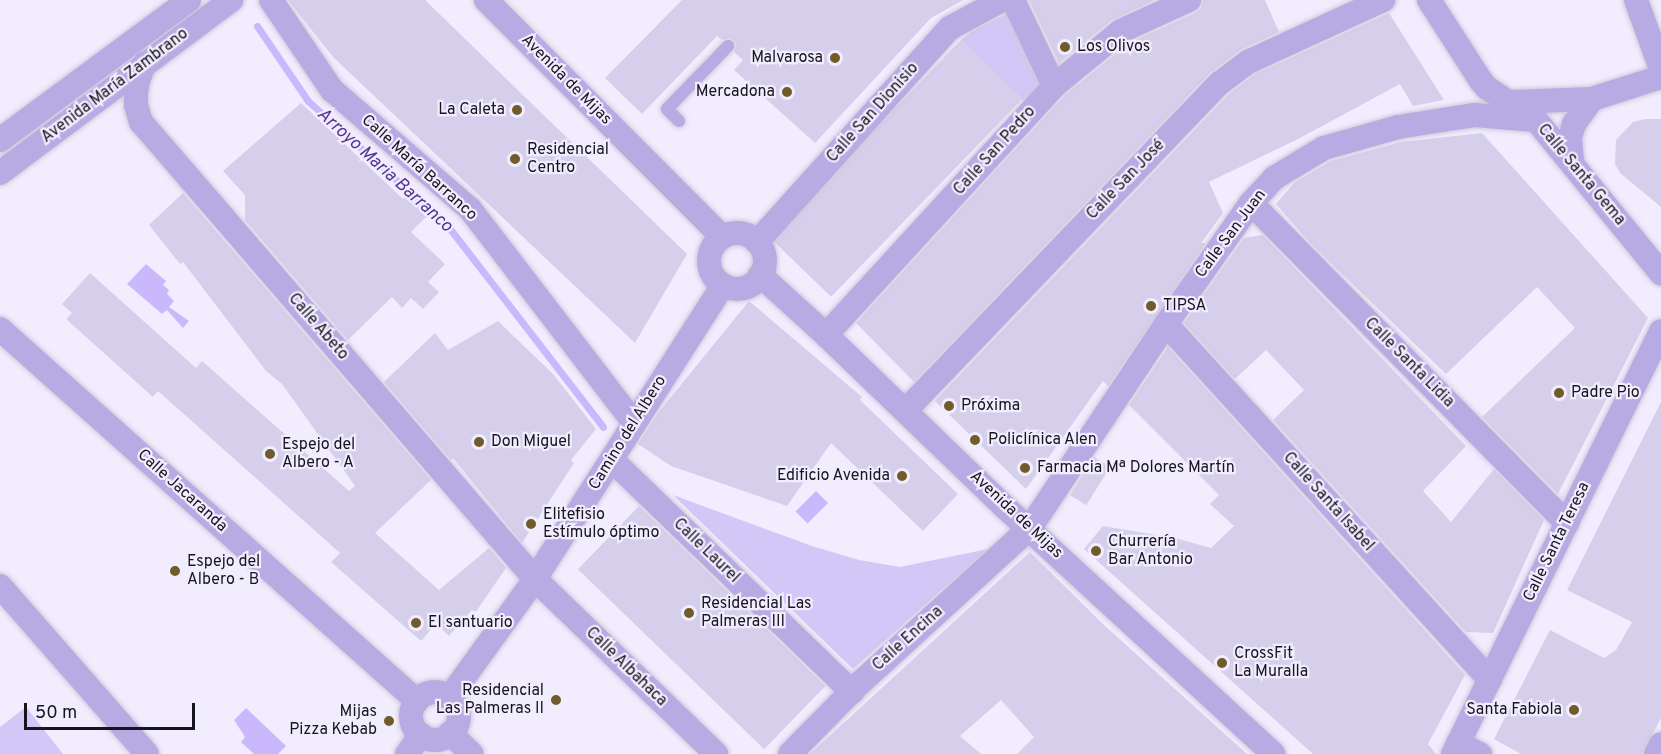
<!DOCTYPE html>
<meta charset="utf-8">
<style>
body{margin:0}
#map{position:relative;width:1661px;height:754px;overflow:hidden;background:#f1edfe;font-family:Overpass,sans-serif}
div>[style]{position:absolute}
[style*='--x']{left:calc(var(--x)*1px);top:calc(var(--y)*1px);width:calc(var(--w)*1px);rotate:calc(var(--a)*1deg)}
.green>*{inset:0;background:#d2c7f6}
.water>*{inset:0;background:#c9b8fc;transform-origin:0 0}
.stream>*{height:7px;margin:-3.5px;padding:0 3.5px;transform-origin:3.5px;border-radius:3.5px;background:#c9b8fc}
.building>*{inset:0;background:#d5cfeb;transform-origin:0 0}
.roads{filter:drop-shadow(0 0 2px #cecada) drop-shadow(0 0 2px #cecada)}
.lane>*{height:12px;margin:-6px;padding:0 6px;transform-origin:6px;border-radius:6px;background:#b8aae2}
.street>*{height:24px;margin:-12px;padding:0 12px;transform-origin:12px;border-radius:12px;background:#b8aae2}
.street>.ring{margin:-12px;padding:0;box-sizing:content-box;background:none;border:24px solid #b8aae2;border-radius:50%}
.dots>*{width:16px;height:16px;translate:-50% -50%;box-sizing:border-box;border:3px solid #f1edfe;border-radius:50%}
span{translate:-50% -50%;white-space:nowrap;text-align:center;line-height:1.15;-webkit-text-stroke:4.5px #f1edfe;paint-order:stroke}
.poi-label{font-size:16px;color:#16141e}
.left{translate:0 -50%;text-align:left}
.right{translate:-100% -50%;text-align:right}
.street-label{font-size:16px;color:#16141e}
.water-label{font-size:18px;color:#553392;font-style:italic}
.scale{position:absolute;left:24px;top:703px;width:171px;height:27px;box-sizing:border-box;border:3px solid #16141e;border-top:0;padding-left:8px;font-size:18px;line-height:21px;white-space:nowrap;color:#16141e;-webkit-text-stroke:4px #f1edfe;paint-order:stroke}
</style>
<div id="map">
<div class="green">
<div style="clip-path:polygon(1006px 14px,1045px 80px,1025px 102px,961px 40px,972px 31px)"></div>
<div style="clip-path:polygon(673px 495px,812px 546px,859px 560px,900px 567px,988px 549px,853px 669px)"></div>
<div style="clip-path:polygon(26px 707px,63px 754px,0 754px,0 727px)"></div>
</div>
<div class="water">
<div style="clip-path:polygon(146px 264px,166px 281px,163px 285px,169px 290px,167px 294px,174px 301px,169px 307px,189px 321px,183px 328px,167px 310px,162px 314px,127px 284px)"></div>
<div style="left:816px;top:491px;width:17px;height:29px;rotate:45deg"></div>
<div style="clip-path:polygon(246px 708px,286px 746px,278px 754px,254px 754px,241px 742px,245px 737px,234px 720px)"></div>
</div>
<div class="stream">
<div style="--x:257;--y:26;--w:91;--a:55.8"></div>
<div style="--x:308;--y:101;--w:186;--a:41.7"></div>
<div style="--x:447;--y:225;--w:255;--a:52.3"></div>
</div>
<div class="building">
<div style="clip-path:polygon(288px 0,425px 0,687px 254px,635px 343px,333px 57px)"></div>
<div style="clip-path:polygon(682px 0,963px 0,931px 18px,815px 143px,734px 70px,743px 60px,734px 52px,736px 44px,731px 38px,722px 40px,717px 36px,642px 114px,605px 78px)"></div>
<div style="clip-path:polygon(1029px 0,1155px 0,1112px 20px,1059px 63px)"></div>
<div style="clip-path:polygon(1203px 0,1265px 0,1279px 32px,1242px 49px,1210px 73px,914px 382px,856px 323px,1064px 96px,1129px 43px,1195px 13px,1201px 8px)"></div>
<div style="clip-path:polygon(1389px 13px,1444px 100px,1413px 106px,1400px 84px,1300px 138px,1209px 182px,1223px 213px,1201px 243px,1206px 243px,1108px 386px,1103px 381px,1026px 489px,935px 401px,1229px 94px,1255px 74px)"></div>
<div style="left:961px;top:40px;width:85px;height:275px;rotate:44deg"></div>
<div style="clip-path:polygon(301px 103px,403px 199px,407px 195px,428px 215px,411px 232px,445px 264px,428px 282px,439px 292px,423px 309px,411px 298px,402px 308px,392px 297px,348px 340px,245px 220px,245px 195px,223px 171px)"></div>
<div style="clip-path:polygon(1645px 119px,1661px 119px,1661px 207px,1620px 173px,1615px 164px,1616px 140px,1633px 122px)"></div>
<div style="clip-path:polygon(1482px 133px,1648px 318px,1558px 494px,1482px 417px,1575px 328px,1537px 287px,1446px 374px,1312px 245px,1276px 204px,1294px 183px,1331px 161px,1401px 142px)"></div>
<div style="clip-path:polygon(183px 193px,431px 480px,375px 533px,439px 590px,489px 548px,506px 568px,475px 613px,472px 610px,449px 636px,436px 624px,421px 641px,331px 562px,340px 553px,158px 391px,153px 397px,66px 319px,72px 313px,62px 304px,90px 273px,196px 368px,202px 361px,349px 491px,355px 486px,282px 384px,266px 371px,183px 262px,180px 264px,149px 225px)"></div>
<div style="clip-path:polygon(1263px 235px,1466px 446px,1423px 491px,1451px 522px,1494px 469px,1544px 520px,1493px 633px,1466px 632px,1273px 420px,1304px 390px,1266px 350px,1235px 379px,1184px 323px,1244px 238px)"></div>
<div style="clip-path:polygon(749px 301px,862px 397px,860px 400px,958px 494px,923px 531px,831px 443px,787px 506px,671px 466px,638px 444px,658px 413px)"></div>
<div style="clip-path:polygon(498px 321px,553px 374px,596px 429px,571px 460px,574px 463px,522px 543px,453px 458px,451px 460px,384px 382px,435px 333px,448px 350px)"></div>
<div style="clip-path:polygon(1168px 347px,1465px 675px,1428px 744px,1436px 754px,1313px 754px,1084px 549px,1103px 526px,1175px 538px,1211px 548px,1234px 526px,1210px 504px,1219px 495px,1129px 405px)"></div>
<div style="clip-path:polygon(1661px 402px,1661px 718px,1642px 754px,1521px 754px,1494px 739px,1550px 630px,1604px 658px,1616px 650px,1632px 622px,1567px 590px)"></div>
<div style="left:1094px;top:457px;width:19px;height:45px;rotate:32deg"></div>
<div style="left:639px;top:506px;width:259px;height:88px;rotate:44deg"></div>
<div style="clip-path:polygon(1030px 552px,1104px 625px,1247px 754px,1017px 754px,1034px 737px,1001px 700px,960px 736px,981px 754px,810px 754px)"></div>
</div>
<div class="roads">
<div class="lane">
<div style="--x:679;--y:121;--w:17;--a:-135"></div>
<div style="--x:667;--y:109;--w:88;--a:-45.9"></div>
</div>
<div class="street">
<div style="--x:271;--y:0;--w:109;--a:55.9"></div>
<div style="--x:332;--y:90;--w:182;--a:40.8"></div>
<div style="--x:470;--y:209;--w:270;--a:52.5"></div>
<div style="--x:486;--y:0;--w:334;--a:45.1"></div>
<div style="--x:1013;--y:0;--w:95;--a:64.5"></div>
<div style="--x:1429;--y:0;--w:96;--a:57.3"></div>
<div style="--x:1481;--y:81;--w:9;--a:49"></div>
<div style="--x:1487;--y:88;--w:59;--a:33.1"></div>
<div style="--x:1536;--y:120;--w:198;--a:50.8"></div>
<div style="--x:1636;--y:0;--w:73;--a:70.1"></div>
<div style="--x:145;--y:63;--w:18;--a:112"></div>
<div style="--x:138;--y:80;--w:12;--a:99"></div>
<div style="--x:136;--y:92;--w:13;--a:90"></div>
<div style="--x:136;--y:105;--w:18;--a:74"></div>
<div style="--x:141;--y:122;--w:603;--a:49.23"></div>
<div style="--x:535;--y:579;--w:252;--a:44"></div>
<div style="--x:1512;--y:102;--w:80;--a:-2.1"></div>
<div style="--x:1592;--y:99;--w:72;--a:-17.7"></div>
<div style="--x:0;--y:140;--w:235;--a:-36.5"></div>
<div style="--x:1572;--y:161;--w:23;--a:-95"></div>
<div style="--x:1570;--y:138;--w:15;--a:-74"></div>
<div style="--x:1574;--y:124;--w:31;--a:-54"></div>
<div style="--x:0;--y:173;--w:289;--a:-36.8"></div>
<div style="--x:1251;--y:203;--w:450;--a:45.4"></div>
<div class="ring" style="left:709px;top:233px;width:32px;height:32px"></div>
<div style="--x:757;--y:242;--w:288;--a:-48"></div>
<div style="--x:950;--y:28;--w:59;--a:-28.3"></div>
<div style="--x:760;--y:275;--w:89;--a:42.3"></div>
<div style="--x:826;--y:335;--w:251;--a:43.9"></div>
<div style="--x:1007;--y:509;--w:362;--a:42.6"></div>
<div style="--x:1166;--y:324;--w:481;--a:47.7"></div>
<div style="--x:0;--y:329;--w:559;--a:41.74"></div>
<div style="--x:826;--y:335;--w:338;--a:-47.5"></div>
<div style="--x:1054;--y:86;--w:87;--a:-39.4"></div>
<div style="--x:1121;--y:31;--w:75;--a:-24.5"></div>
<div style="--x:906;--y:410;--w:453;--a:-46.2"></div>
<div style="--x:1220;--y:83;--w:35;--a:-37"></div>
<div style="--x:1248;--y:62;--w:149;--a:-24.7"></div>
<div style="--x:612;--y:460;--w:334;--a:44"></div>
<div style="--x:0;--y:586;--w:223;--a:48.8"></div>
<div class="ring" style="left:411px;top:692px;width:24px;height:24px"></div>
<div style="--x:449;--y:698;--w:147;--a:-54.1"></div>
<div style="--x:535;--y:579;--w:349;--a:-57.4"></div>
<div style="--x:450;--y:733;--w:30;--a:44"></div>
<div style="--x:1458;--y:743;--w:25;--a:27"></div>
<div style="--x:407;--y:754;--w:24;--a:-54"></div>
<div style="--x:790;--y:754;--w:98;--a:-45.4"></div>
<div style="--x:859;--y:684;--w:231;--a:-42.4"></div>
<div style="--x:1030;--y:528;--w:245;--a:-56.3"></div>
<div style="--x:1166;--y:324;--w:148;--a:-54.9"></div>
<div style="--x:1251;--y:203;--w:34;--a:-47"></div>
<div style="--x:1274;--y:178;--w:58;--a:-31"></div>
<div style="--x:1324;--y:148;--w:77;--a:-15.8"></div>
<div style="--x:1398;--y:127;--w:78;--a:-8.9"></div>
<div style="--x:1475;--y:115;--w:61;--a:4.7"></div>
<div style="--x:1453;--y:754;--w:471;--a:-63.8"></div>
<div style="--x:1656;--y:754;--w:11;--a:-63"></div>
</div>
</div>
<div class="dots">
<div style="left:1065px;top:47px;background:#705b2a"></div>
<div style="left:835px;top:58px;background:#705b2a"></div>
<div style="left:787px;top:92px;background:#705b2a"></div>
<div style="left:517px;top:110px;background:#705b2a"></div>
<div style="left:515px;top:159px;background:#705b2a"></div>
<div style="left:1151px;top:306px;background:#705b2a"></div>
<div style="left:1559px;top:393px;background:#705b2a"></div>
<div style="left:949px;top:406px;background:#705b2a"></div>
<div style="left:975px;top:440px;background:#705b2a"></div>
<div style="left:479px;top:442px;background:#705b2a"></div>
<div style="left:270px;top:454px;background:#705b2a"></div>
<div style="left:1025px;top:468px;background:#705b2a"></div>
<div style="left:902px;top:476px;background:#705b2a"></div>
<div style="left:531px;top:524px;background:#705b2a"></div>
<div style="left:1096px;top:551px;background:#705b2a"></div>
<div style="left:175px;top:571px;background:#705b2a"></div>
<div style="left:689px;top:613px;background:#705b2a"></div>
<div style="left:416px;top:623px;background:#705b2a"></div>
<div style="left:1222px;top:663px;background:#705b2a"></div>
<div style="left:556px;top:700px;background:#705b2a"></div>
<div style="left:1574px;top:710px;background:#705b2a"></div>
<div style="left:389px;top:721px;background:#705b2a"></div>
</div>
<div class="poi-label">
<span class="left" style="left:1077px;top:47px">Los Olivos</span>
<span class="right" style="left:823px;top:58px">Malvarosa</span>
<span class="right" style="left:775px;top:92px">Mercadona</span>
<span class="right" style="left:505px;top:110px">La Caleta</span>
<span class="left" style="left:527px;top:159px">Residencial<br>Centro</span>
<span class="left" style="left:1163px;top:306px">TIPSA</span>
<span class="left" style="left:1571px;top:393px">Padre Pio</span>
<span class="left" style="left:961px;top:406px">Próxima</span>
<span class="left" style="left:988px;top:440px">Policlínica Alen</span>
<span class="left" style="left:491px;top:442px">Don Miguel</span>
<span class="left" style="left:282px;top:454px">Espejo del<br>Albero - A</span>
<span class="left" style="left:1037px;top:468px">Farmacia Mª Dolores Martín</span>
<span class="right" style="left:890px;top:476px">Edificio Avenida</span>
<span class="left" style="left:543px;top:524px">Elitefisio<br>Estímulo óptimo</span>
<span class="left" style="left:1108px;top:551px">Churrería<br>Bar Antonio</span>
<span class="left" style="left:187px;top:571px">Espejo del<br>Albero - B</span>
<span class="left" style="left:701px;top:613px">Residencial Las<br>Palmeras III</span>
<span class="left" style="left:428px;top:623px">El santuario</span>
<span class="left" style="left:1234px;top:663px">CrossFit<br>La Muralla</span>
<span class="right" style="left:544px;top:700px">Residencial<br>Las Palmeras II</span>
<span class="right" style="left:1562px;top:710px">Santa Fabiola</span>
<span class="right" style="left:377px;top:721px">Mijas<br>Pizza Kebab</span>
</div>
<div class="street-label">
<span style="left:566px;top:80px;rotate:45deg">Avenida de Mijas</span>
<span style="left:115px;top:86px;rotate:-37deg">Avenida María Zambrano</span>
<span style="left:873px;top:113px;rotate:-48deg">Calle San Dionisio</span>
<span style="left:995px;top:151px;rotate:-48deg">Calle San Pedro</span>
<span style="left:419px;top:168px;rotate:42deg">Calle María Barranco</span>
<span style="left:1581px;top:175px;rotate:50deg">Calle Santa Gema</span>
<span style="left:1126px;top:180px;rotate:-46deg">Calle San José</span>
<span style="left:1231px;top:234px;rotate:-53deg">Calle San Juan</span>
<span style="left:318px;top:327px;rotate:49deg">Calle Abeto</span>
<span style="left:1409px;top:363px;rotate:45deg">Calle Santa Lidia</span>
<span style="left:628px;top:433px;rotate:-58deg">Camino del Albero</span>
<span style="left:182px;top:491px;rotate:42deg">Calle Jacaranda</span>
<span style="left:1328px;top:502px;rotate:48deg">Calle Santa Isabel</span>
<span style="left:1016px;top:515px;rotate:43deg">Avenida de Mijas</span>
<span style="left:1557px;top:542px;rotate:-64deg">Calle Santa Teresa</span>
<span style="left:706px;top:551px;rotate:44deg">Calle Laurel</span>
<span style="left:908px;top:639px;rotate:-42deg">Calle Encina</span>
<span style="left:626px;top:667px;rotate:44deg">Calle Albahaca</span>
</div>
<div class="water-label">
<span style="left:384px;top:171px;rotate:42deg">Arroyo Maria Barranco</span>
</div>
<div class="scale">50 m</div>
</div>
